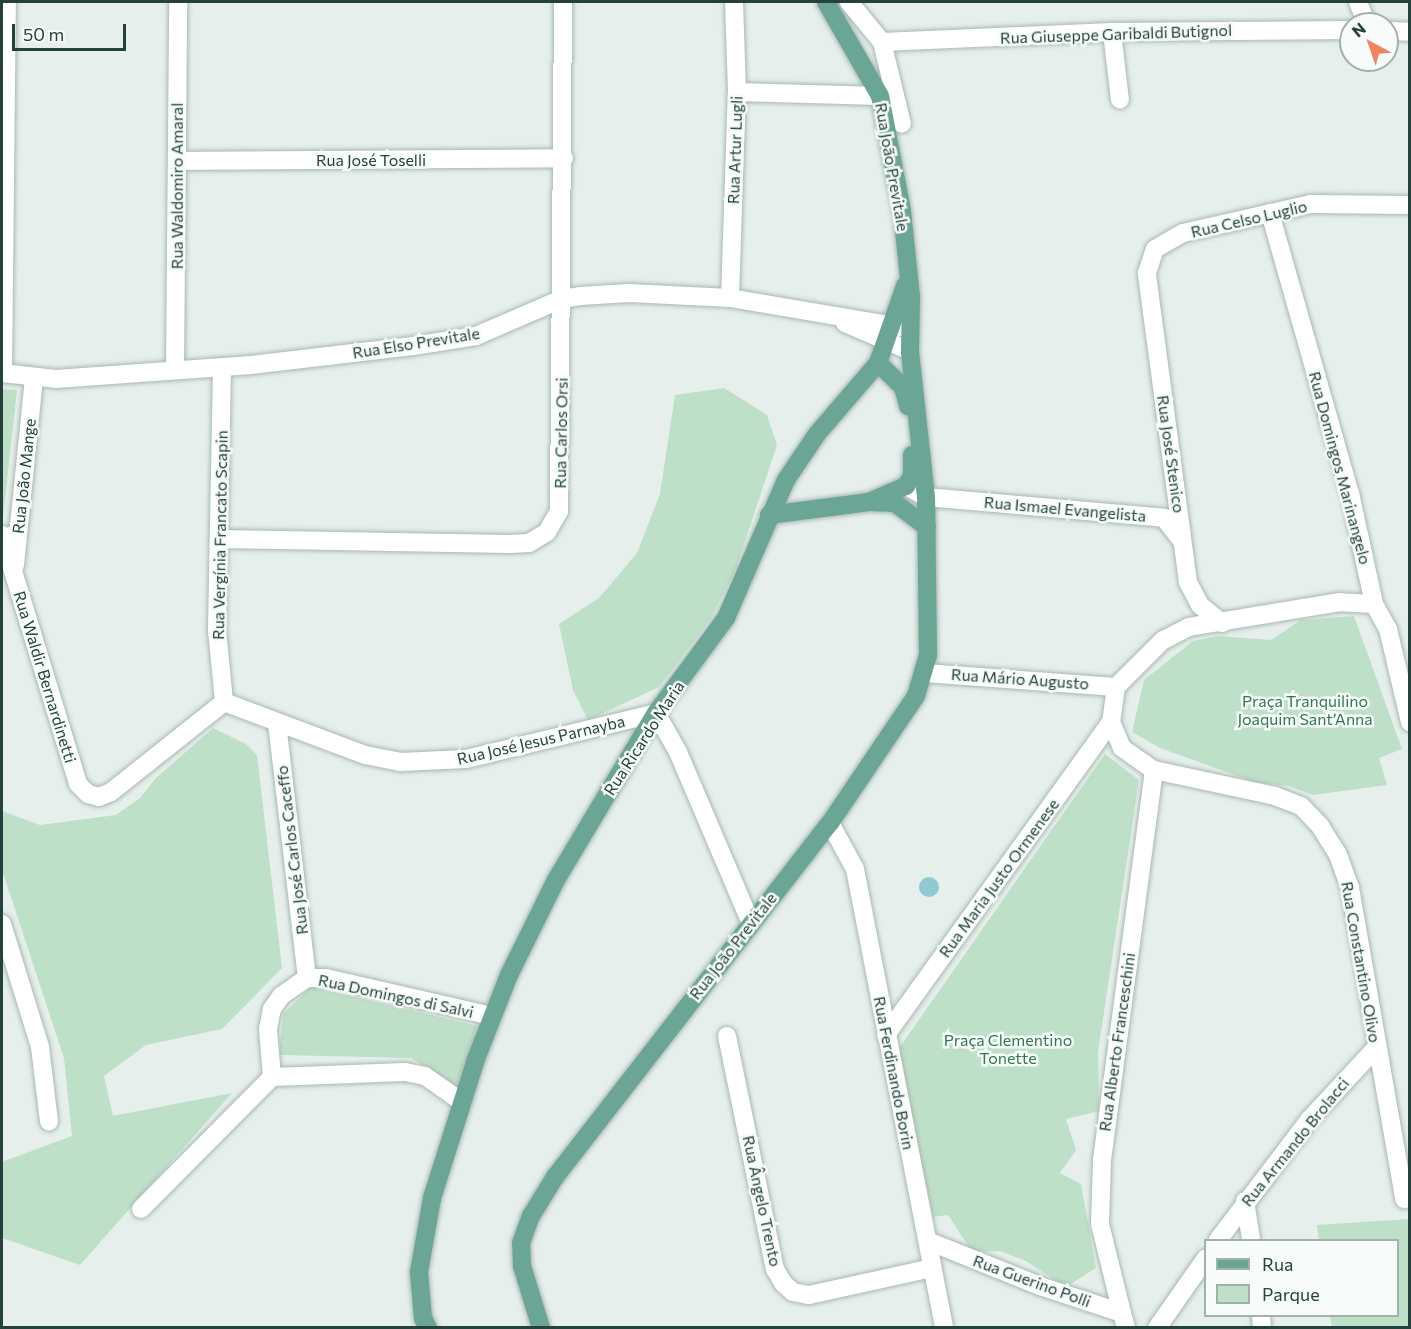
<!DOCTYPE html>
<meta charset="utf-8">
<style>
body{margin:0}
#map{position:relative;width:1411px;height:1329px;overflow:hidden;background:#e6efeb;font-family:Commissioner,sans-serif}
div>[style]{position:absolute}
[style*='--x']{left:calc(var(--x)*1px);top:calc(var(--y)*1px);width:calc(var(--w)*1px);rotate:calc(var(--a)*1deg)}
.green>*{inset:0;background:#bfe0c8}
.water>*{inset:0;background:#8ec9d4}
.round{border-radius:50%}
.roads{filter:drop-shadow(0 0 2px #a8b8b2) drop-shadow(0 0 2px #a8b8b2)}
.minor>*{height:18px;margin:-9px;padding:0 9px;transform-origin:9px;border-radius:9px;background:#fff}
.major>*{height:18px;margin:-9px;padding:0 9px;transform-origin:9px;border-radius:9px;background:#6aa596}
span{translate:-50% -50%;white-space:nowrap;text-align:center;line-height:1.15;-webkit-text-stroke:5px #f7fbf9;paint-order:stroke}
.street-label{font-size:16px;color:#24423a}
.park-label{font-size:16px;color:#2d7a4b}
.frame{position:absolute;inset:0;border:3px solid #24423a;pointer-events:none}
.legend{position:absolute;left:1204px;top:1239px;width:195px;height:78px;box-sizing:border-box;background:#f7fbf9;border:2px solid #a3b1ad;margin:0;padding:8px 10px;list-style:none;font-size:18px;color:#24423a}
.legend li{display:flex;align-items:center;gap:12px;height:30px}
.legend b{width:30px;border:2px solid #a3b1ad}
.north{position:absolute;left:1339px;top:12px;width:60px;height:60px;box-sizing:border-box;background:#f7fbf9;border:2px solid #a3b1ad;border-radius:50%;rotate:320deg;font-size:16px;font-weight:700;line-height:24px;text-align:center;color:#24423a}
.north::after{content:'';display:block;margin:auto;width:21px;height:27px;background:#f4845f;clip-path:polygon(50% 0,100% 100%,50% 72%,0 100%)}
.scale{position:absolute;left:12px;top:24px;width:114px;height:27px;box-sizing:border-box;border:3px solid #24423a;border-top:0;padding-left:8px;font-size:18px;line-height:21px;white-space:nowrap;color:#24423a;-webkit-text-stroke:4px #f7fbf9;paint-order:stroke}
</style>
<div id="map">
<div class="green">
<div style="clip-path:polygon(724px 388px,767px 415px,777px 445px,735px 571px,711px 618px,659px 687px,588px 720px,573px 690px,559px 624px,599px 598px,637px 553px,660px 494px,675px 395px)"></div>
<div style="clip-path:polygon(2px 389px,17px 390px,3px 517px,2px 511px)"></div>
<div style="clip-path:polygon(1354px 616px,1402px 749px,1379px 758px,1387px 785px,1313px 795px,1289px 786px,1254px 782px,1160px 748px,1132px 732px,1144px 680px,1193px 641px,1217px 636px,1271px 640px,1301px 620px)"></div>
<div style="clip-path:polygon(213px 728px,246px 744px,257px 755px,282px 968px,222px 1029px,146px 1045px,104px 1076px,113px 1116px,232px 1093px,80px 1265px,2px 1238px,2px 1162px,72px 1136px,64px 1058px,2px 870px,2px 811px,40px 825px,116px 815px,140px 798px,156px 778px)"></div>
<div style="clip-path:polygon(1105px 754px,1139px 780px,1098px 1052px,1099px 1111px,1066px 1119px,1076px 1150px,1060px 1173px,1081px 1184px,1096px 1268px,1066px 1287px,1026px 1261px,1000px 1251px,972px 1252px,948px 1215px,933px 1217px,897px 1051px)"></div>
<div style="clip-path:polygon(311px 987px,478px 1026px,464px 1091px,411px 1058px,279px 1055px,283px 1014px)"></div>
<div style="clip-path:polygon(1409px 1219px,1409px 1327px,1332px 1327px,1330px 1316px,1398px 1316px,1398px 1240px,1319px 1240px,1317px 1225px)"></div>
</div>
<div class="water">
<div class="round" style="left:919px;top:877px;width:20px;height:20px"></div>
</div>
<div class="roads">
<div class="minor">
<div style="--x:849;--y:2;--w:52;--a:50.5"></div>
<div style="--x:882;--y:42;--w:84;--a:76.3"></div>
<div style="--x:1358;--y:2;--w:24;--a:68"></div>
<div style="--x:1387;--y:31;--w:23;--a:2"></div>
<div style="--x:1112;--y:32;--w:68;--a:83.3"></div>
<div style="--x:882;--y:42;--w:230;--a:-2.5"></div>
<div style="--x:1112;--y:32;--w:239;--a:-0.5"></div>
<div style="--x:737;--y:92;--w:143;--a:1.6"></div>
<div style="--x:178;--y:161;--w:386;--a:-0.4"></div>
<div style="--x:1270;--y:213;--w:291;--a:74.1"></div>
<div style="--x:1350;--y:493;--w:114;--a:77.8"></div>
<div style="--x:1374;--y:604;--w:29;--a:61"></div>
<div style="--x:1388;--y:629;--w:96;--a:76.7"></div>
<div style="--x:730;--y:298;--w:206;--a:-88.1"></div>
<div style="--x:737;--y:92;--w:90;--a:-91.9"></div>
<div style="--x:845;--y:323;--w:71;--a:23.3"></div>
<div style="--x:222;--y:368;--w:262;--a:91.1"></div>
<div style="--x:217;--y:630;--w:72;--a:84.4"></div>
<div style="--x:175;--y:370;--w:368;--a:-89.5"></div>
<div style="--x:2;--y:373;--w:54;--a:6.3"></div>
<div style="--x:56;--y:379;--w:196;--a:-4.1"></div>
<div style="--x:251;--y:365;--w:163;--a:-6.7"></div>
<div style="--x:413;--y:346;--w:64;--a:-9"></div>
<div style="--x:476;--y:336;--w:94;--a:-23.3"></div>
<div style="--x:562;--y:299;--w:18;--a:-9"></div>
<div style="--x:580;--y:296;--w:49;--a:-3.5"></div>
<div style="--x:629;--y:293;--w:101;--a:2.8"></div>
<div style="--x:730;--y:298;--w:180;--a:9.6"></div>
<div style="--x:3;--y:373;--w:371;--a:-89.4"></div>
<div style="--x:906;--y:486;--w:23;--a:29"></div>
<div style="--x:926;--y:497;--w:239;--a:5"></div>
<div style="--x:1164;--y:518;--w:28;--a:52"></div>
<div style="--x:2;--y:535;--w:260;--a:73"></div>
<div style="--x:78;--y:784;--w:14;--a:45"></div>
<div style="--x:88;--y:794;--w:11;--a:15"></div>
<div style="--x:99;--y:797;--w:13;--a:-23"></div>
<div style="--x:111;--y:792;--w:144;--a:-38.5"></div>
<div style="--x:224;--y:702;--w:151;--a:20.6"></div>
<div style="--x:365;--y:755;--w:36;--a:11"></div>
<div style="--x:400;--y:762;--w:66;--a:-2.6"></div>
<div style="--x:466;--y:759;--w:195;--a:-13.6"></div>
<div style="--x:656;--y:713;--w:45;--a:60.6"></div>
<div style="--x:678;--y:752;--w:186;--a:66.9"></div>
<div style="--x:221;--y:539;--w:288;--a:1"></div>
<div style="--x:509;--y:544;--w:20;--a:-3"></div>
<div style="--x:529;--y:543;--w:21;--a:-31"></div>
<div style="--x:547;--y:532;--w:24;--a:-60"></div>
<div style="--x:559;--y:511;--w:509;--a:-89.55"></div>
<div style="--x:15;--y:565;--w:187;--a:-84.2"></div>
<div style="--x:1374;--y:604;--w:34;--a:-177"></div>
<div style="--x:1340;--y:602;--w:153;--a:170.6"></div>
<div style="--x:1189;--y:627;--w:29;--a:153"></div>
<div style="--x:1163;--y:640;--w:66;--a:135"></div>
<div style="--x:1116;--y:687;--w:35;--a:98"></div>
<div style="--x:1111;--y:722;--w:28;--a:67"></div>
<div style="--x:1122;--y:748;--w:39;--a:35"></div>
<div style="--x:1154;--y:770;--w:124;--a:12.1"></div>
<div style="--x:1275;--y:796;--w:28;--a:21"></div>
<div style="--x:1301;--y:806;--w:28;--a:46"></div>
<div style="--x:1320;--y:826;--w:34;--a:58"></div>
<div style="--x:1338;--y:855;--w:35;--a:70"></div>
<div style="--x:1350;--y:888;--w:316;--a:80.1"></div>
<div style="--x:1222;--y:623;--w:28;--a:-141"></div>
<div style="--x:1200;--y:605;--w:26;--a:-118"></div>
<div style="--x:1188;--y:582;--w:312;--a:-97.6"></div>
<div style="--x:1147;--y:273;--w:25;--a:-72"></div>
<div style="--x:1155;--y:249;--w:32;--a:-30"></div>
<div style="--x:1183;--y:233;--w:131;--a:-12.8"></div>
<div style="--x:1311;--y:204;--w:99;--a:0.6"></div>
<div style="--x:924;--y:673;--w:193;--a:4.2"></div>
<div style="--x:277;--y:723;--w:257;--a:83.3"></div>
<div style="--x:830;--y:823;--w:52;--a:61.5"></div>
<div style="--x:855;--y:869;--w:468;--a:79"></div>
<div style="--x:2;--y:924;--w:129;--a:72.8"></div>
<div style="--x:40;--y:1047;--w:75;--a:83.1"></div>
<div style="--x:886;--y:1035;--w:385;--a:-54.3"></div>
<div style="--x:727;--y:1036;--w:238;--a:78.4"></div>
<div style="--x:775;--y:1269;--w:16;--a:60"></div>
<div style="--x:783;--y:1283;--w:13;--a:42"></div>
<div style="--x:793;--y:1292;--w:16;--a:11"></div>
<div style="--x:809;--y:1295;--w:126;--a:-12.4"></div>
<div style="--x:272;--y:1077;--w:48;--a:-94.8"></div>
<div style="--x:268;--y:1029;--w:20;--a:-79"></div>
<div style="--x:272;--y:1009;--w:16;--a:-55"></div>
<div style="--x:281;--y:996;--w:32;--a:-35"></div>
<div style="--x:307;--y:978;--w:19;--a:0"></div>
<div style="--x:326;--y:978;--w:170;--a:12.9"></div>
<div style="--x:1245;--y:1201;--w:39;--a:81"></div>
<div style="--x:141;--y:1209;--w:186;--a:-45.2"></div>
<div style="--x:272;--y:1077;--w:133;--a:-2.2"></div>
<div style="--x:405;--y:1072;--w:20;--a:11"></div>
<div style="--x:425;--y:1076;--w:45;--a:35.1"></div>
<div style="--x:1218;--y:1240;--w:151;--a:-52.8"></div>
<div style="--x:1309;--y:1120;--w:98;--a:-47.1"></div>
<div style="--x:928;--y:1241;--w:121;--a:21.9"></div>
<div style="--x:1040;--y:1286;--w:86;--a:18.2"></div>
<div style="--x:1122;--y:1313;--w:16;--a:75"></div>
<div style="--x:1122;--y:1313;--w:92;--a:-103.9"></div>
<div style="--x:1100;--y:1224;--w:64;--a:-88.2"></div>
<div style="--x:1102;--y:1160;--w:393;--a:-82.4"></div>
<div style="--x:1261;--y:1316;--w:12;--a:85"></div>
<div style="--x:1157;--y:1328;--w:85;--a:-55"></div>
</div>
<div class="major">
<div style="--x:878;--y:363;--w:35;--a:44"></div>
<div style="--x:903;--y:387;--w:20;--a:75"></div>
<div style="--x:869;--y:502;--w:40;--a:-23.4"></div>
<div style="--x:906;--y:486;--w:12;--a:-59"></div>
<div style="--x:912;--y:476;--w:21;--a:-90"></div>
<div style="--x:769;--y:515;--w:101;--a:-7.4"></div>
<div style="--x:869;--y:502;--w:26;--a:2"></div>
<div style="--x:895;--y:503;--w:40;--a:37"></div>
<div style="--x:428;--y:1328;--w:11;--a:-117"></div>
<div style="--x:423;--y:1318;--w:46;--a:-95"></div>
<div style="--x:419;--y:1272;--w:75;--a:-80"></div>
<div style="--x:432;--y:1198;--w:146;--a:-72.4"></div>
<div style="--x:476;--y:1059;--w:90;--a:-68.6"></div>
<div style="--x:509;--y:975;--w:106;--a:-63.7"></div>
<div style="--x:556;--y:880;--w:195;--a:-59.1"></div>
<div style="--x:656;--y:713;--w:118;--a:-53.6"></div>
<div style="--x:726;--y:618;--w:150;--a:-66.5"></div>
<div style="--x:786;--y:480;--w:55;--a:-56"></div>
<div style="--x:817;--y:434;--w:94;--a:-49.3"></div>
<div style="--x:878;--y:363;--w:82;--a:-70.7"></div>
<div style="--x:541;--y:1328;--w:65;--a:-107"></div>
<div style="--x:522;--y:1266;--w:23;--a:-92"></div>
<div style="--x:521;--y:1243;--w:29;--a:-70"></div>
<div style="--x:531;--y:1216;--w:46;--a:-58.4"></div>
<div style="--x:555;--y:1177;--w:448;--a:-52.2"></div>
<div style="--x:830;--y:823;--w:153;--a:-55.9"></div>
<div style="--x:916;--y:696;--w:43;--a:-73.7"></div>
<div style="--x:928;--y:655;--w:158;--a:-90.7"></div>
<div style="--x:926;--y:497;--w:147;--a:-96.3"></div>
<div style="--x:910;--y:351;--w:54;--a:-88.9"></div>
<div style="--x:911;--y:297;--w:86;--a:-96"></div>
<div style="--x:902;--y:211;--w:117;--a:-100.8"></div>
<div style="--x:880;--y:96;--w:108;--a:-119.9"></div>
</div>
</div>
<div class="street-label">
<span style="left:1116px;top:34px;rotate:-2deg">Rua Giuseppe Garibaldi Butignol</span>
<span style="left:735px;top:150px;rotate:-88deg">Rua Artur Lugli</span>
<span style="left:371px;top:160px">Rua José Toselli</span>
<span style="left:892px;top:167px;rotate:80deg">Rua João Previtale</span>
<span style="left:177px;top:186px;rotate:-90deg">Rua Waldomiro Amaral</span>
<span style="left:1249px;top:219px;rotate:-13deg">Rua Celso Luglio</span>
<span style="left:416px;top:343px;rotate:-9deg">Rua Elso Previtale</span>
<span style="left:561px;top:433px;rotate:-89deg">Rua Carlos Orsi</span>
<span style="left:1171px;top:454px;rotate:82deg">Rua José Stenico</span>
<span style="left:1340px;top:468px;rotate:75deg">Rua Domingos Marinangelo</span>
<span style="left:24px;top:476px;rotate:-84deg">Rua João Mange</span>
<span style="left:1065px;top:509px;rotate:5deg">Rua Ismael Evangelista</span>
<span style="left:220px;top:535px;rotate:-89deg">Rua Vergínia Francato Scapin</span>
<span style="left:45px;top:677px;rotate:73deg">Rua Waldir Bernardinetti</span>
<span style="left:1020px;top:679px;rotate:4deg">Rua Mário Augusto</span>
<span style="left:644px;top:738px;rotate:-57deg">Rua Ricardo Maria</span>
<span style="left:541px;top:740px;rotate:-13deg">Rua José Jesus Parnayba</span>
<span style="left:292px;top:850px;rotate:-97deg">Rua José Carlos Caceffo</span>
<span style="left:999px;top:878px;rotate:-54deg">Rua Maria Justo Ormenese</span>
<span style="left:733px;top:946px;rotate:-52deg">Rua João Previtale</span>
<span style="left:1361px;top:962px;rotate:80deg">Rua Constantino Olivo</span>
<span style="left:396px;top:996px;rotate:12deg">Rua Domingos di Salvi</span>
<span style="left:1117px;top:1042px;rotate:-82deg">Rua Alberto Franceschini</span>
<span style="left:894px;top:1073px;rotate:79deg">Rua Ferdinando Borin</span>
<span style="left:1295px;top:1142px;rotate:-51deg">Rua Armando Brolacci</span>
<span style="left:762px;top:1201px;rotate:78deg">Rua Ângelo Trento</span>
<span style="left:1032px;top:1281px;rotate:20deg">Rua Guerino Polli</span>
</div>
<div class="park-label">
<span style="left:1305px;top:710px">Praça Tranquilino<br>Joaquim Sant’Anna</span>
<span style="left:1008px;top:1049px">Praça Clementino<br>Tonette</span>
</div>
<div class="frame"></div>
<ul class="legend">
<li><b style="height:8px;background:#6aa596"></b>Rua</li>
<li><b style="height:16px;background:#bfe0c8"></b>Parque</li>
</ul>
<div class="north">N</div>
<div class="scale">50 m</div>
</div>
